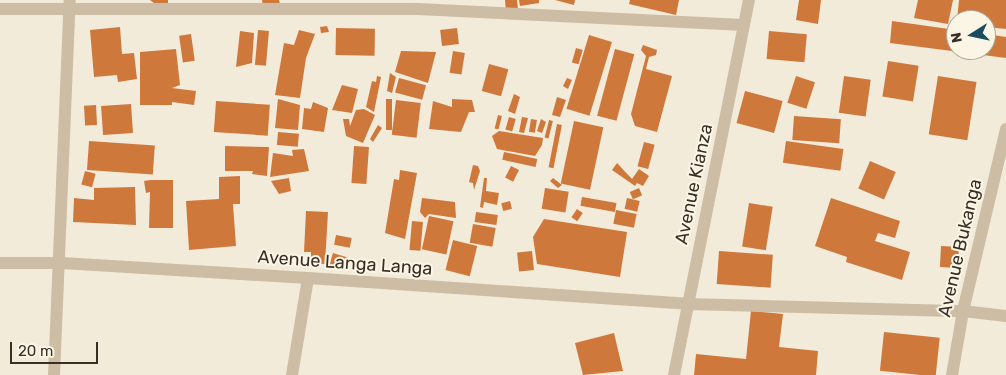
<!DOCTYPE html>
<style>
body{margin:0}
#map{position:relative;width:1006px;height:375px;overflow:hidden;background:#f3ebd9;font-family:Rubik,sans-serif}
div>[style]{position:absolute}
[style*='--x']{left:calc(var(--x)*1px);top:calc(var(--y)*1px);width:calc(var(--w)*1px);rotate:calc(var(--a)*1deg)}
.building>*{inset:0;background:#cf783c;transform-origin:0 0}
.minor>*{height:12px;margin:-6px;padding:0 6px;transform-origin:6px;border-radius:6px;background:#ccbda4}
span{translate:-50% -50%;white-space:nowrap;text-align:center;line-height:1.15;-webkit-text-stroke:4px #fbf5e6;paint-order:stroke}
.street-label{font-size:18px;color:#372f26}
.north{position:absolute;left:946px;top:10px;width:50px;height:50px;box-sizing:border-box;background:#fbf5e6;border:1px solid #ada699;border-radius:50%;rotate:260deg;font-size:14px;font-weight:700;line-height:20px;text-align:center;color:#372f26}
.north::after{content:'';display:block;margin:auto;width:18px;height:22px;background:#194c5c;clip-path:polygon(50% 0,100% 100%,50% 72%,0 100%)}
.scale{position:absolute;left:10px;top:342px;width:88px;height:22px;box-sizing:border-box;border:2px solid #372f26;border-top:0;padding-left:6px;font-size:15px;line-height:18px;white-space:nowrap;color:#372f26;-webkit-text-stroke:4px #fbf5e6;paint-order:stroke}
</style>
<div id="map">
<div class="building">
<div style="clip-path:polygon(150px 0,168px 0,168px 4px,158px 6px)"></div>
<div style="clip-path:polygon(262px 0,279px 0,280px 4px,263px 6px)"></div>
<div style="clip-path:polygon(505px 0,517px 0,518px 10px,506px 12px)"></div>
<div style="clip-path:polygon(519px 0,539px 0,539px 3px,520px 6px)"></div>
<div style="clip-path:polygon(555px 0,575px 0,574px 5px)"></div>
<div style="clip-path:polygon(630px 0,679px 0,676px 15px,629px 4px)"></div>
<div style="clip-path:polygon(799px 0,821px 0,818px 24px,796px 20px)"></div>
<div style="clip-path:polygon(918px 0,953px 0,948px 24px,914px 18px)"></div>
<div style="clip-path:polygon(959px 0,1006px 0,1006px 29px,986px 27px,986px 20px,957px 20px)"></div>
<div style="clip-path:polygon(892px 21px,956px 30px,956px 50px,986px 50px,986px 34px,1006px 37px,1006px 58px,890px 43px)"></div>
<div style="clip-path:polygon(327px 26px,329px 32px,321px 33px,320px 27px)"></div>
<div style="clip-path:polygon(120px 27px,122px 54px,134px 53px,137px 79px,118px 82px,117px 75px,94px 77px,90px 30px)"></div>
<div style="left:336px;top:28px;width:39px;height:27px;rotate:1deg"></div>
<div style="left:457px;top:28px;width:16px;height:17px;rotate:83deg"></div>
<div style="left:258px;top:30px;width:11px;height:35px;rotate:5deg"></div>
<div style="clip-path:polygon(299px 30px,315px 34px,306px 58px,300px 98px,275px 95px,284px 43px,294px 45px)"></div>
<div style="clip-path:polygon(240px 31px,254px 33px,252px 63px,236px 67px)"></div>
<div style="left:769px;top:31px;width:38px;height:28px;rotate:5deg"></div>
<div style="left:191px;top:34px;width:27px;height:12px;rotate:82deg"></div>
<div style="left:589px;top:35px;width:24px;height:77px;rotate:17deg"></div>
<div style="clip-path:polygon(643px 45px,657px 50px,656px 55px,649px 57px,646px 69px,672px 76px,657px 132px,635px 126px,631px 114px,646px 56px,641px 50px)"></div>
<div style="left:576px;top:48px;width:7px;height:15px;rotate:16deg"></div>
<div style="clip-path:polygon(176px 49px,180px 85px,172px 88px,196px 91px,194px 105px,172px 102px,172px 105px,140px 105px,140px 52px)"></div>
<div style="left:615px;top:49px;width:20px;height:69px;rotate:15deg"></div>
<div style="clip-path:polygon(401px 51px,436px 52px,428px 83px,395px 72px)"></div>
<div style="left:453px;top:51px;width:12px;height:22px;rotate:9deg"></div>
<div style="left:888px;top:61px;width:31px;height:36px;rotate:9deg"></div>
<div style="left:489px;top:64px;width:20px;height:28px;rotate:15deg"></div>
<div style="clip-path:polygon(390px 73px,396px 77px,392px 93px,387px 91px)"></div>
<div style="clip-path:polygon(377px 76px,381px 77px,374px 112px,366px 107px,372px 81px,376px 82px)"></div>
<div style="left:796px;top:76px;width:20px;height:28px;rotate:18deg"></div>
<div style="left:844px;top:76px;width:27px;height:37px;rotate:8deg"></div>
<div style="left:938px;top:76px;width:39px;height:59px;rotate:9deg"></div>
<div style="left:399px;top:78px;width:28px;height:15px;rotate:15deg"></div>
<div style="clip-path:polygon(567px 78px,572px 80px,568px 89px,563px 86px)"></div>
<div style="clip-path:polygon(342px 85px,358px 89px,352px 113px,332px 110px)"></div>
<div style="left:745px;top:91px;width:39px;height:33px;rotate:15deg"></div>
<div style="clip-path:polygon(514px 94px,520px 97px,515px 114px,508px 111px)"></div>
<div style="clip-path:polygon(557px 97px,566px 100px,560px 117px,552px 115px)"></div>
<div style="clip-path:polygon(278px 99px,300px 105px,298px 130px,275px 128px)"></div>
<div style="left:386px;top:99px;width:6px;height:31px"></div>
<div style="clip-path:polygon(452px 99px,472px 100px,475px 112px,469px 112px,461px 132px,429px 129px,433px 101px,452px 107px)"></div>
<div style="left:396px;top:100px;width:25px;height:35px;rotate:7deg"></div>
<div style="left:216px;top:101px;width:54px;height:31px;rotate:4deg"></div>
<div style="clip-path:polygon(313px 102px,328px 108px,324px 132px,302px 129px,304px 108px,311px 109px)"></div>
<div style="left:131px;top:104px;width:29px;height:30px;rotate:86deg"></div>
<div style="left:96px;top:105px;width:20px;height:12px;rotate:87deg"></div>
<div style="clip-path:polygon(364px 109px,375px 115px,363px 143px,346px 136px,343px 119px,349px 119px,350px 126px,356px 110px)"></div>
<div style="left:498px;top:115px;width:4px;height:14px;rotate:14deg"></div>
<div style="left:794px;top:116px;width:47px;height:24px;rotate:4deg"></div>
<div style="left:509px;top:117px;width:7px;height:13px;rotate:16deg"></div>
<div style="clip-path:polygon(522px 117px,528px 118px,524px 133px,519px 132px)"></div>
<div style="left:531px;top:119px;width:6px;height:13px;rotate:9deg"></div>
<div style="clip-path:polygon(541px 119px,546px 122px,542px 133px,537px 131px)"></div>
<div style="left:549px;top:120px;width:4px;height:18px;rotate:14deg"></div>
<div style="left:574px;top:121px;width:30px;height:64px;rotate:12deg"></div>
<div style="left:557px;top:124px;width:5px;height:44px;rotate:11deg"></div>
<div style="clip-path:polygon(378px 125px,382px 128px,373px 142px,370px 139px)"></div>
<div style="clip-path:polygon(499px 131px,543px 138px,542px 145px,535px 156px,497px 149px,492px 136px)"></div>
<div style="left:278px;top:132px;width:21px;height:13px;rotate:5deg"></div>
<div style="left:89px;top:141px;width:66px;height:29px;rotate:4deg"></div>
<div style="left:786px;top:141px;width:58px;height:22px;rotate:8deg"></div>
<div style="left:644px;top:142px;width:11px;height:25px;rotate:15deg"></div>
<div style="clip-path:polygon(225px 146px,269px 147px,267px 176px,252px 174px,253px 171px,225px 171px)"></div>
<div style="left:354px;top:146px;width:15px;height:37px;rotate:4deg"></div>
<div style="clip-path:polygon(304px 149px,309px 171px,270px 177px,273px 153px,293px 156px,292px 150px)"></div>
<div style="left:504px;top:152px;width:34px;height:8px;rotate:12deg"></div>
<div style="left:870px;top:161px;width:28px;height:30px;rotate:23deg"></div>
<div style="clip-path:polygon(617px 163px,632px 179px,639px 169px,649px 176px,643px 186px,637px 183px,635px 186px,612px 170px)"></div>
<div style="clip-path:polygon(473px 165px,478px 166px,480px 171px,474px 190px,473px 183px,469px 182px)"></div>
<div style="left:511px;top:166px;width:9px;height:13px;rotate:27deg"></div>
<div style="clip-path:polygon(400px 170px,417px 173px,405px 239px,385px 233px,394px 179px,399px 180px)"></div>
<div style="left:85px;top:171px;width:11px;height:14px;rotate:15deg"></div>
<div style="clip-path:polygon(240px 176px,240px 204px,233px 204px,236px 246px,189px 250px,186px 201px,219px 199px,219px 177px)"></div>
<div style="clip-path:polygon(289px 178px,291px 191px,279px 194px,271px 181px)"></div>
<div style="clip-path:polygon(484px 178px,487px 178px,486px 191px,499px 193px,497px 205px,484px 202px,483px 208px,480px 207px)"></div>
<div style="clip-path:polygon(553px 178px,562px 185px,558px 188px,550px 181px)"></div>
<div style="clip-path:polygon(150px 180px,173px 180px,173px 228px,149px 228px,150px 192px,146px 193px,144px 181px)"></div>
<div style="clip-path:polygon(135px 187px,136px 225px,73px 222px,74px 198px,94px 200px,94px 188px)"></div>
<div style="left:545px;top:188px;width:24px;height:21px;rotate:9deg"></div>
<div style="left:639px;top:188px;width:8px;height:10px;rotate:67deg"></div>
<div style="left:582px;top:197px;width:35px;height:9px;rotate:10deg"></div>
<div style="clip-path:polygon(422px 198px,455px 202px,456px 218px,429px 214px,425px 218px,420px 212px)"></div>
<div style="left:627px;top:198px;width:13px;height:11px;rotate:13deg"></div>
<div style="clip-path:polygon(831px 198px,900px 221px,895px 238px,878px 233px,875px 241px,910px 252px,902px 280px,846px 262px,847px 257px,815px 246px)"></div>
<div style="left:510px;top:201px;width:8px;height:9px;rotate:76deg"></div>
<div style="left:749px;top:203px;width:24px;height:44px;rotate:9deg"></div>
<div style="left:577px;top:209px;width:7px;height:10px;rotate:34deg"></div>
<div style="left:616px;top:210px;width:21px;height:14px;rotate:11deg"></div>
<div style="clip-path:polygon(306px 211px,328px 212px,325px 264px,311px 263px,311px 252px,304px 252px)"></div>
<div style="left:476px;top:212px;width:22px;height:10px;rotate:8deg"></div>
<div style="left:429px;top:216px;width:25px;height:34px;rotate:12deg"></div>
<div style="clip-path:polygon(544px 219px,627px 232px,620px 277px,537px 264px,533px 237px)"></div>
<div style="left:412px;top:221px;width:11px;height:29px;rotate:5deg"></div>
<div style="left:473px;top:224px;width:23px;height:19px;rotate:10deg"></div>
<div style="left:336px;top:235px;width:16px;height:10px;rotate:11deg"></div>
<div style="left:453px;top:240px;width:25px;height:31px;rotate:14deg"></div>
<div style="left:941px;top:246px;width:18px;height:21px;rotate:3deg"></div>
<div style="left:532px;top:251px;width:19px;height:15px;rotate:84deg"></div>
<div style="left:719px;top:251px;width:54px;height:33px;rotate:4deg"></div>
<div style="left:333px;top:253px;width:17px;height:12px;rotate:17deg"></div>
<div style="clip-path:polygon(751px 311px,783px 314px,779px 347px,818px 351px,816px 375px,694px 375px,696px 354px,746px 359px)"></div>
<div style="left:884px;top:332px;width:56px;height:39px;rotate:6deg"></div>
<div style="clip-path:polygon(614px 333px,623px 371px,583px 375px,575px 343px)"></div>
</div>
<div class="minor">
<div style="--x:0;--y:9;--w:418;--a:0"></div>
<div style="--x:418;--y:9;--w:326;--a:2.8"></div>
<div style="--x:0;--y:263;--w:62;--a:0"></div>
<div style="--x:62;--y:263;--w:246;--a:3.5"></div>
<div style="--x:308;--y:278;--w:380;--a:3.9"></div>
<div style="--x:687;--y:304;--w:276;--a:1.5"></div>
<div style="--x:963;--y:311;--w:43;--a:6.6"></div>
<div style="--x:54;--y:375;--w:375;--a:-87.6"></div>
<div style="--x:292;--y:375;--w:98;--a:-80.6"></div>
<div style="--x:674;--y:375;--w:382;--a:-78.7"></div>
<div style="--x:952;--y:375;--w:65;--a:-80.2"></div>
<div style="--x:963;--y:311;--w:187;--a:-76.7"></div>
</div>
<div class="street-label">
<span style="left:694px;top:184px;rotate:-78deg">Avenue Kianza</span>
<span style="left:960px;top:248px;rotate:-77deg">Avenue Bukanga</span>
<span style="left:345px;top:263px;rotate:4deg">Avenue Langa Langa</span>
</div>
<div class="north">N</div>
<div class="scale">20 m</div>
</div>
